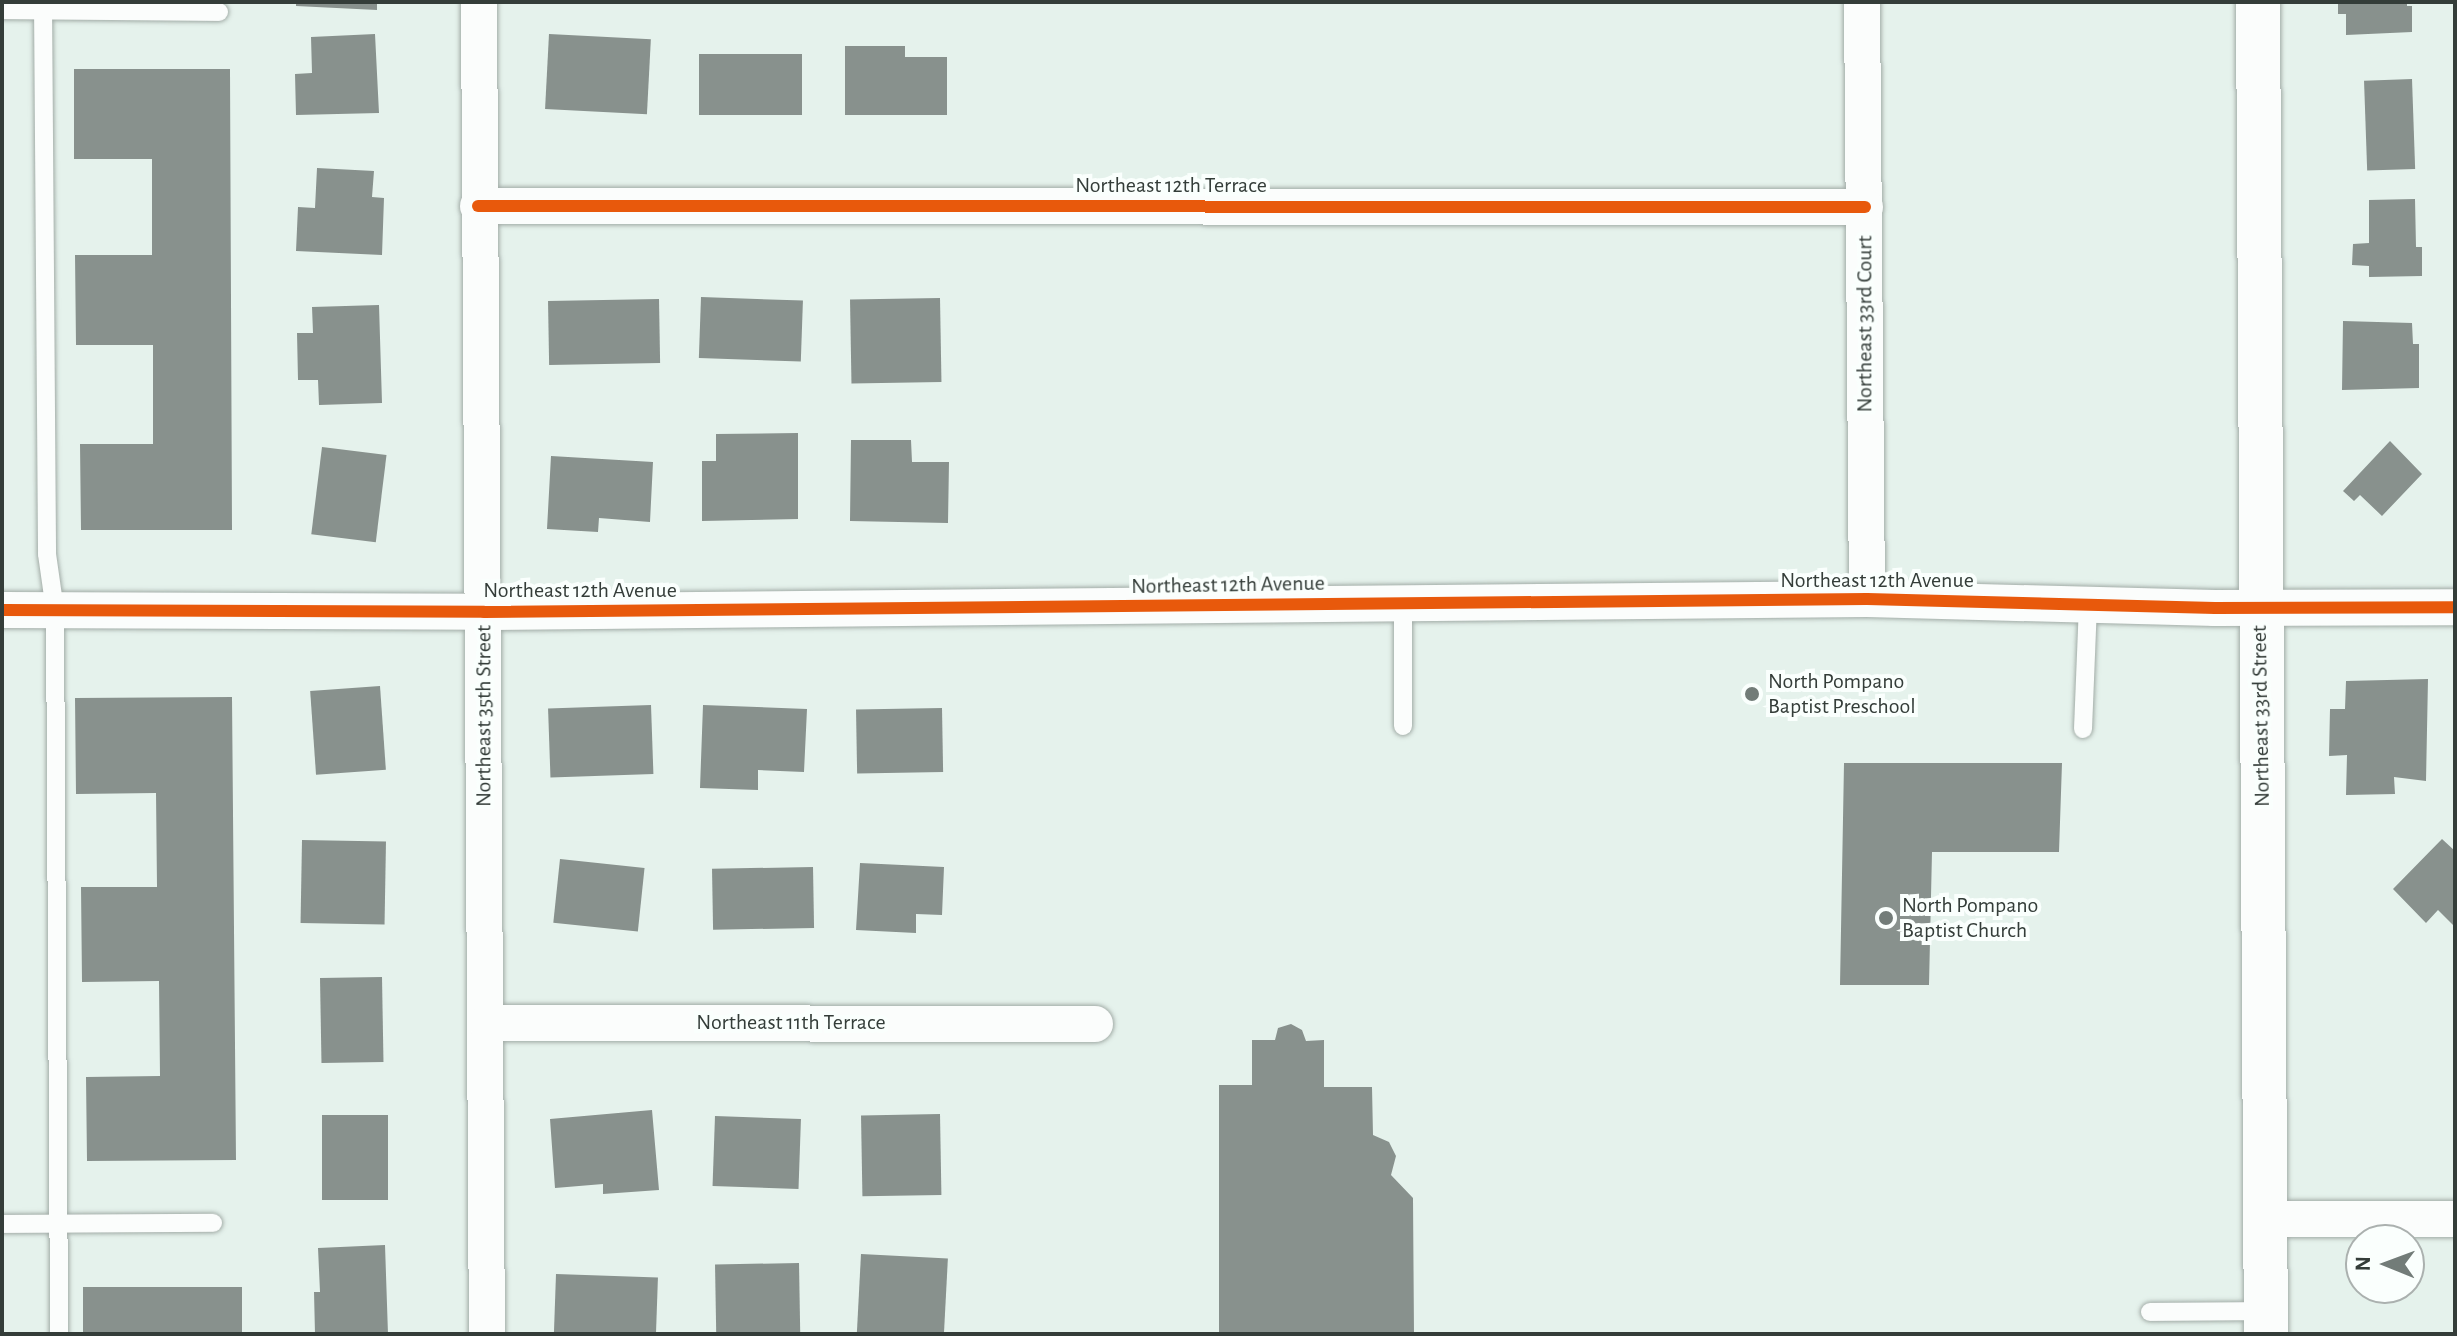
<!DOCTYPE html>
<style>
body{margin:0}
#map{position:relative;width:2457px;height:1336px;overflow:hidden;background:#e5f2ec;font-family:"Alegreya Sans",sans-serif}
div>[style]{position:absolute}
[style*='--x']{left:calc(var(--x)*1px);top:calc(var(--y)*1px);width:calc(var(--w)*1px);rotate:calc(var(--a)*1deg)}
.building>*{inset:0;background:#88918d;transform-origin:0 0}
.roads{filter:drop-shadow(0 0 2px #a2aca7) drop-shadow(0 0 2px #a2aca7)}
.service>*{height:18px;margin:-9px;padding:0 9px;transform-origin:9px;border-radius:9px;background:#fbfdfc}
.minor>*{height:36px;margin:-18px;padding:0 18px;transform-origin:18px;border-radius:18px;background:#fbfdfc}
.tertiary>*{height:44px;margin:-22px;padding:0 22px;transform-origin:22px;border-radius:22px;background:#fbfdfc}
.cycleway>*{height:12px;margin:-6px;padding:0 6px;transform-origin:6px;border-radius:6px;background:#e8590c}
.dots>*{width:22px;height:22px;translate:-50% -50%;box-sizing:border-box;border:4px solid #fafffd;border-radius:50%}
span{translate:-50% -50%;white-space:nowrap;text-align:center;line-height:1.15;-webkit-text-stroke:8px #fafffd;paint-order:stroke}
.street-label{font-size:22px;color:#343d39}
.poi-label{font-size:22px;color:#343d39}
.left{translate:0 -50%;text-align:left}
.frame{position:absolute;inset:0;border:4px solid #343d39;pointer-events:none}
.north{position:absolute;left:2345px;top:1224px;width:80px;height:80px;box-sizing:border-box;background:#fafffd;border:2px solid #abb1af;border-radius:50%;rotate:271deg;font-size:22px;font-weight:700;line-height:32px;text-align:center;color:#343d39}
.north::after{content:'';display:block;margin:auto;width:28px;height:36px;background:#727c78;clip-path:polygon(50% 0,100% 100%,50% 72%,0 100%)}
</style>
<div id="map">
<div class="building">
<div style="clip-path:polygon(296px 2px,377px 2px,377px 10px,296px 6px)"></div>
<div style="clip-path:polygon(2338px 2px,2407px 2px,2407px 6px,2412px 6px,2412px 32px,2346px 35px,2346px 14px,2338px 14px)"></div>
<div style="clip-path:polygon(375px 34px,379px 113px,296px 115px,295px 74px,312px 73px,311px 37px)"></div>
<div style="left:549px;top:34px;width:102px;height:75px;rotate:3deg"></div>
<div style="clip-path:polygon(845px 46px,905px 46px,905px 57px,947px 57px,947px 115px,845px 115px)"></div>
<div style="left:699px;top:54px;width:103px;height:61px"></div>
<div style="clip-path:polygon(74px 69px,230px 69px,232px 530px,81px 530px,80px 444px,153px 444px,153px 345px,76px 345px,75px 255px,152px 255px,152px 159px,74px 159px)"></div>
<div style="left:2412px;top:79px;width:90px;height:48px;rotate:88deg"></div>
<div style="clip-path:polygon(317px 168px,374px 171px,372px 197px,384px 198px,382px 255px,296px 251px,298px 207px,315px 208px)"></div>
<div style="clip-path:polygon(2415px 199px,2416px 247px,2422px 247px,2422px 276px,2369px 277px,2369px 266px,2352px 265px,2353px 244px,2369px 243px,2369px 200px)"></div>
<div style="left:701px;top:297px;width:102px;height:61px;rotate:2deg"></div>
<div style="left:940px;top:298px;width:84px;height:90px;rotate:89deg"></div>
<div style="left:659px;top:299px;width:64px;height:111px;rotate:89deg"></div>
<div style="clip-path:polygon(379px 305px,382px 403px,319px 405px,318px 380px,298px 380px,297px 333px,313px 333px,312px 307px)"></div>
<div style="clip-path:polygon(2343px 321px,2412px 323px,2413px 344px,2419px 344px,2419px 388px,2342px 390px)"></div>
<div style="clip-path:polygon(798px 433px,798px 519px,702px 521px,702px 461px,716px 461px,716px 434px)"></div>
<div style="clip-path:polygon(851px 440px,911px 440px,912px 462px,949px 462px,948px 523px,850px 521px)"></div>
<div style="clip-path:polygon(2390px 441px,2422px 474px,2382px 516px,2360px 495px,2354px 501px,2343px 491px)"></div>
<div style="left:322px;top:447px;width:65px;height:88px;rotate:7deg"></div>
<div style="clip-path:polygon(551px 456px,653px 462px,650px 522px,599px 518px,598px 532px,547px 529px)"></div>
<div style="clip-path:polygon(2428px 679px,2426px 781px,2394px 777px,2395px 794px,2346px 795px,2347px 755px,2329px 756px,2330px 709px,2345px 709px,2346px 681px)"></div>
<div style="left:380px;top:686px;width:84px;height:70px;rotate:86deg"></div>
<div style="clip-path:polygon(232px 697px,236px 1160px,87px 1161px,86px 1077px,160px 1076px,159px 981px,82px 982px,81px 887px,157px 887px,156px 793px,76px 794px,75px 698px)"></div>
<div style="left:651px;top:705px;width:69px;height:103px;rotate:88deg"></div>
<div style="clip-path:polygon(703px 705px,807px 709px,804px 772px,758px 770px,758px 790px,700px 788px)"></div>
<div style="left:942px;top:708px;width:64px;height:86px;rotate:89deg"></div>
<div style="clip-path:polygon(1844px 763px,2062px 763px,2059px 852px,1932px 852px,1929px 985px,1840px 985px)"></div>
<div style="clip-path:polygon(2442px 839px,2455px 851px,2455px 927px,2438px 910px,2426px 923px,2393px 889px)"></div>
<div style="left:302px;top:840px;width:84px;height:83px;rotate:1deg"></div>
<div style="left:560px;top:859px;width:85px;height:64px;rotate:6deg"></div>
<div style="clip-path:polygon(860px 863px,944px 867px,942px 915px,916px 914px,916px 933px,856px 930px)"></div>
<div style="left:813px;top:867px;width:61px;height:101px;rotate:89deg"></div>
<div style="left:382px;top:977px;width:85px;height:62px;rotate:89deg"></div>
<div style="clip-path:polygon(1291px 1024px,1302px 1030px,1306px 1041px,1324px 1040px,1324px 1087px,1372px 1087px,1373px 1135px,1389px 1142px,1396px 1156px,1391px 1175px,1413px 1198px,1414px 1334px,1219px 1334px,1219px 1085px,1252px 1085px,1252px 1040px,1275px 1040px,1278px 1028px)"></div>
<div style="clip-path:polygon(652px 1110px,659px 1190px,603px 1194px,603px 1184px,555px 1188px,550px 1119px)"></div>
<div style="left:940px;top:1114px;width:81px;height:79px;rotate:89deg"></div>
<div style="left:322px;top:1115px;width:66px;height:85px"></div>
<div style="left:715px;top:1116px;width:86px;height:70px;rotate:2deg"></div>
<div style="clip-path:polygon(385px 1245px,388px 1334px,315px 1334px,314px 1292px,320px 1292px,318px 1248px)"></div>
<div style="left:861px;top:1254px;width:87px;height:80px;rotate:3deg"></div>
<div style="left:799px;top:1263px;width:71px;height:84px;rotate:89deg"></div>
<div style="left:556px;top:1274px;width:102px;height:60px;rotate:2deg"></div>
<div style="left:242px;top:1287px;width:47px;height:159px;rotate:90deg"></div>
</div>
<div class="roads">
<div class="service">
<div style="--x:43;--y:2;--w:552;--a:89.58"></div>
<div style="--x:47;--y:554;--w:57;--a:81.9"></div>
<div style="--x:55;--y:610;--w:724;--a:89.68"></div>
<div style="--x:2;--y:10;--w:217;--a:0.5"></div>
<div style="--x:1403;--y:726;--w:123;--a:-90"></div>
<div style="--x:2083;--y:729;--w:126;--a:-87.7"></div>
<div style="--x:2;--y:1224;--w:211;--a:-0.3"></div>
<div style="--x:2150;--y:1312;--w:116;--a:-0.5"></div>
</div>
<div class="minor">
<div style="--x:479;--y:2;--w:1332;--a:89.66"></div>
<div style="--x:1862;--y:2;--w:597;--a:89.52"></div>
<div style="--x:478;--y:206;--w:1387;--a:0.04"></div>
<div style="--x:2;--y:610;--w:482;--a:0.2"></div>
<div style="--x:484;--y:612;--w:1383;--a:-0.54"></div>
<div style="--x:1867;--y:599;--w:348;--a:1.5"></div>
<div style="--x:2215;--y:608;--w:240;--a:-0.2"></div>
<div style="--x:487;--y:1023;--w:608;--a:0.09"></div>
<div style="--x:2266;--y:1219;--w:189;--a:0"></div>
</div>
<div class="tertiary">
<div style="--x:2258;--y:2;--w:1332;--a:89.66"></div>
</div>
</div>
<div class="cycleway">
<div style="--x:478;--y:206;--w:1387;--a:0.04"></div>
<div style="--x:2;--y:610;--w:482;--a:0.2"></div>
<div style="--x:484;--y:612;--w:1383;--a:-0.54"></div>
<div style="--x:1867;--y:599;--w:348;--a:1.5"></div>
<div style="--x:2215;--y:608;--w:240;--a:-0.2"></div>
</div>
<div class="dots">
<div style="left:1752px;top:694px;background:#727c78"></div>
<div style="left:1886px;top:918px;background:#727c78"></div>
</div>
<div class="street-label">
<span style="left:1171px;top:186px">Northeast 12th Terrace</span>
<span style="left:1865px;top:324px;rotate:-90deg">Northeast 33rd Court</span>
<span style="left:1877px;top:581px">Northeast 12th Avenue</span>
<span style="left:1228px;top:585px;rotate:-1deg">Northeast 12th Avenue</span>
<span style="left:580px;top:591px">Northeast 12th Avenue</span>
<span style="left:484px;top:716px;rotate:-90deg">Northeast 35th Street</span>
<span style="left:2261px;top:716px;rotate:-91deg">Northeast 33rd Street</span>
<span style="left:791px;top:1023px">Northeast 11th Terrace</span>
</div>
<div class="poi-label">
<span class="left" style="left:1768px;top:694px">North Pompano<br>Baptist Preschool</span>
<span class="left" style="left:1902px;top:918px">North Pompano<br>Baptist Church</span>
</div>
<div class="frame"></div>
<div class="north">N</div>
</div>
